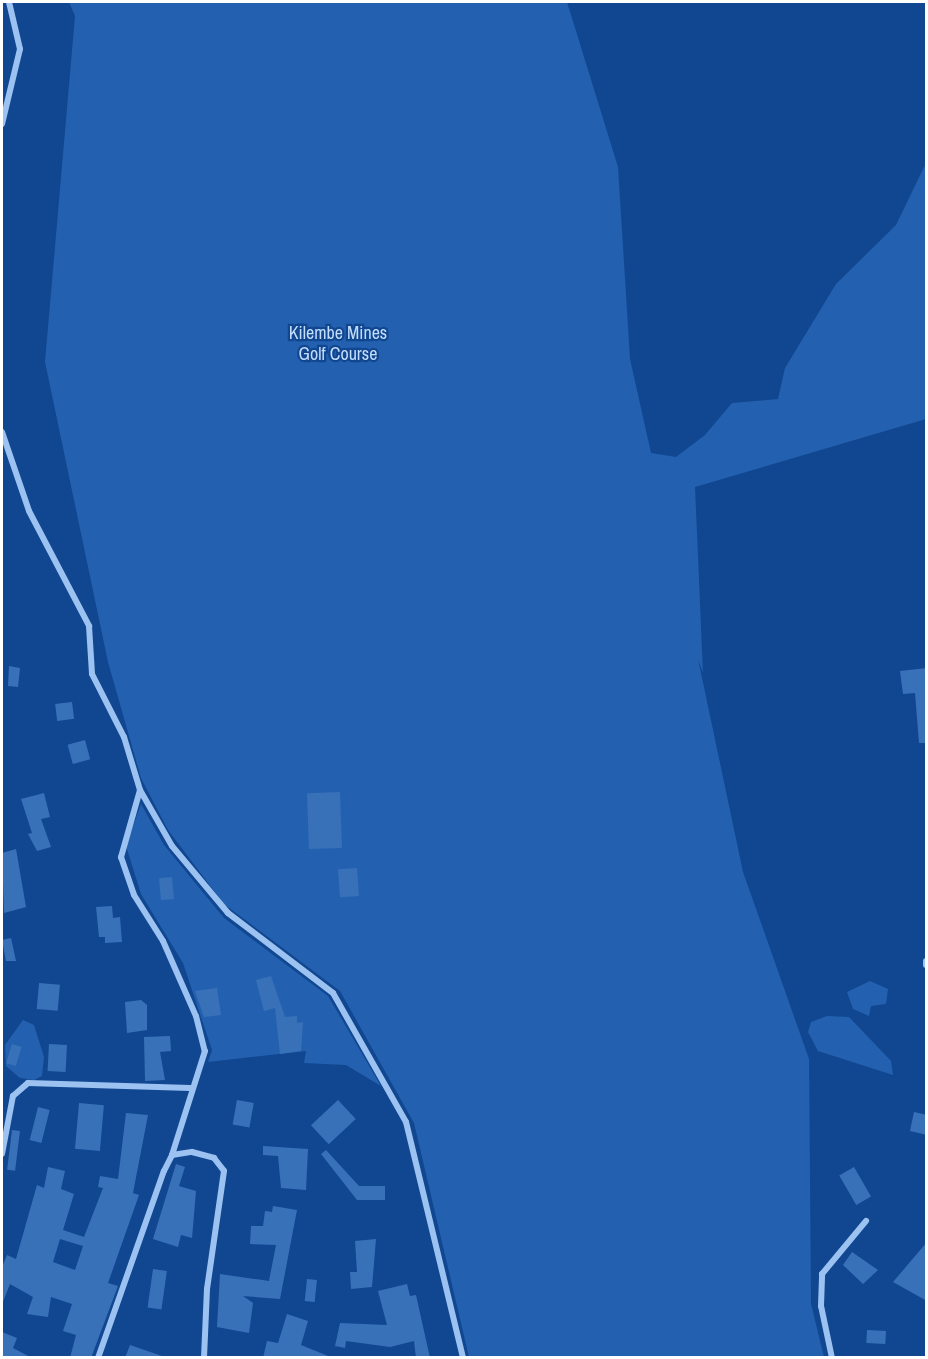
<!DOCTYPE html>
<style>
body{margin:0}
#map{position:relative;width:928px;height:1359px;overflow:hidden;background:#114790;font-family:"Archivo Narrow",sans-serif}
div>[style]{position:absolute}
[style*='--x']{left:calc(var(--x)*1px);top:calc(var(--y)*1px);width:calc(var(--w)*1px);rotate:calc(var(--a)*1deg)}
.green>*{inset:0;background:#2361b0}
.building>*{inset:0;background:#3971b9;transform-origin:0 0}
.minor>*{height:6px;margin:-3px;padding:0 3px;transform-origin:3px;border-radius:3px;background:#9cc2f2}
span{translate:-50% -50%;white-space:nowrap;text-align:center;line-height:1.15;-webkit-text-stroke:4.5px #114790;paint-order:stroke}
.park-label{font-size:18px;color:#c3ddfd}
.frame{position:absolute;inset:0;border:3px solid #fff;pointer-events:none}
</style>
<div id="map">
<div class="green">
<div style="clip-path:polygon(69px 2px,567px 2px,618px 167px,630px 359px,651px 453px,676px 457px,705px 435px,732px 403px,778px 399px,785px 368px,836px 284px,896px 225px,926px 163px,926px 419px,695px 487px,703px 673px,698px 659px,743px 872px,809px 1059px,811px 1304px,824px 1357px,469px 1357px,414px 1123px,340px 991px,224px 904px,168px 830px,141px 778px,108px 662px,45px 362px,75px 16px)"></div>
<div style="clip-path:polygon(141px 804px,164px 845px,224px 918px,328px 996px,381px 1086px,346px 1065px,304px 1063px,306px 1051px,208px 1062px,212px 1050px,183px 963px,141px 894px,126px 846px)"></div>
<div style="clip-path:polygon(870px 981px,888px 989px,886px 1004px,871px 1006px,869px 1016px,853px 1009px,847px 992px)"></div>
<div style="clip-path:polygon(827px 1016px,849px 1017px,891px 1061px,893px 1075px,818px 1051px,808px 1032px,811px 1022px)"></div>
<div style="clip-path:polygon(23px 1020px,34px 1025px,44px 1057px,42px 1076px,34px 1080px,20px 1078px,6px 1066px,5px 1045px)"></div>
</div>
<div class="building">
<div style="clip-path:polygon(9px 666px,20px 668px,18px 687px,8px 686px)"></div>
<div style="clip-path:polygon(927px 668px,927px 743px,919px 743px,915px 693px,903px 694px,900px 671px)"></div>
<div style="left:72px;top:702px;width:17px;height:17px;rotate:83deg"></div>
<div style="left:85px;top:740px;width:20px;height:18px;rotate:75deg"></div>
<div style="left:340px;top:792px;width:56px;height:33px;rotate:88deg"></div>
<div style="clip-path:polygon(44px 793px,50px 817px,41px 819px,51px 847px,37px 851px,28px 834px,32px 833px,21px 799px)"></div>
<div style="clip-path:polygon(16px 849px,26px 907px,4px 913px,2px 853px)"></div>
<div style="left:357px;top:868px;width:28px;height:19px;rotate:86deg"></div>
<div style="left:172px;top:877px;width:22px;height:13px;rotate:85deg"></div>
<div style="clip-path:polygon(112px 906px,113px 918px,120px 917px,122px 942px,105px 943px,105px 937px,99px 937px,96px 907px)"></div>
<div style="clip-path:polygon(11px 938px,16px 961px,6px 961px,2px 940px)"></div>
<div style="clip-path:polygon(271px 976px,285px 1017px,297px 1016px,297px 1023px,303px 1022px,301px 1051px,280px 1054px,275px 1008px,264px 1011px,256px 980px)"></div>
<div style="left:39px;top:983px;width:21px;height:26px;rotate:5deg"></div>
<div style="clip-path:polygon(217px 988px,221px 1015px,204px 1017px,195px 991px)"></div>
<div style="clip-path:polygon(141px 1000px,147px 1005px,147px 1030px,127px 1033px,125px 1002px)"></div>
<div style="clip-path:polygon(170px 1036px,171px 1051px,160px 1052px,165px 1080px,145px 1081px,144px 1037px)"></div>
<div style="left:12px;top:1044px;width:10px;height:20px;rotate:17deg"></div>
<div style="left:49px;top:1044px;width:18px;height:27px;rotate:3deg"></div>
<div style="left:237px;top:1100px;width:17px;height:25px;rotate:10deg"></div>
<div style="left:338px;top:1100px;width:26px;height:37px;rotate:47deg"></div>
<div style="left:79px;top:1103px;width:25px;height:46px;rotate:5deg"></div>
<div style="left:38px;top:1107px;width:12px;height:34px;rotate:14deg"></div>
<div style="clip-path:polygon(914px 1112px,927px 1115px,927px 1135px,910px 1131px)"></div>
<div style="clip-path:polygon(evenodd,126px 1113px,148px 1115px,133px 1193px,139px 1195px,108px 1283px,118px 1286px,91px 1358px,70px 1358px,76px 1335px,63px 1331px,72px 1304px,51px 1297px,48px 1317px,27px 1314px,33px 1297px,10px 1284px,2px 1304px,2px 1267px,7px 1255px,16px 1259px,37px 1185px,44px 1188px,48px 1167px,65px 1171px,61px 1189px,74px 1194px,63px 1230px,84px 1237px,103px 1188px,98px 1187px,100px 1176px,118px 1179px,126px 1113px,60px 1239px,83px 1246px,75px 1270px,53px 1262px,60px 1239px)"></div>
<div style="left:12px;top:1130px;width:8px;height:40px;rotate:7deg"></div>
<div style="clip-path:polygon(263px 1146px,308px 1149px,306px 1190px,281px 1188px,278px 1156px,263px 1155px)"></div>
<div style="clip-path:polygon(326px 1150px,359px 1186px,385px 1186px,385px 1200px,357px 1200px,321px 1154px)"></div>
<div style="clip-path:polygon(176px 1164px,185px 1167px,179px 1186px,196px 1191px,192px 1238px,181px 1235px,178px 1247px,153px 1239px)"></div>
<div style="left:854px;top:1167px;width:34px;height:17px;rotate:60deg"></div>
<div style="clip-path:polygon(273px 1206px,297px 1210px,280px 1299px,243px 1296px,253px 1303px,249px 1333px,217px 1327px,220px 1274px,269px 1281px,276px 1245px,250px 1244px,251px 1226px,263px 1226px,265px 1211px,272px 1212px)"></div>
<div style="clip-path:polygon(376px 1239px,372px 1287px,351px 1289px,350px 1272px,357px 1272px,355px 1241px)"></div>
<div style="clip-path:polygon(927px 1242px,927px 1301px,893px 1282px)"></div>
<div style="clip-path:polygon(852px 1252px,878px 1270px,863px 1284px,843px 1265px)"></div>
<div style="left:153px;top:1269px;width:14px;height:39px;rotate:8deg"></div>
<div style="left:307px;top:1279px;width:10px;height:22px;rotate:6deg"></div>
<div style="clip-path:polygon(407px 1284px,410px 1296px,416px 1295px,430px 1358px,416px 1358px,414px 1341px,390px 1347px,346px 1341px,345px 1348px,335px 1346px,340px 1323px,387px 1325px,378px 1291px)"></div>
<div style="clip-path:polygon(287px 1314px,308px 1321px,301px 1345px,333px 1358px,263px 1358px,267px 1341px,278px 1343px)"></div>
<div style="left:867px;top:1330px;width:19px;height:13px;rotate:3deg"></div>
<div style="clip-path:polygon(2px 1332px,17px 1338px,13px 1348px,32px 1358px,2px 1356px)"></div>
<div style="clip-path:polygon(130px 1345px,162px 1356px,162px 1358px,125px 1358px)"></div>
</div>
<div class="minor">
<div style="--x:2;--y:124;--w:77;--a:-76.5"></div>
<div style="--x:20;--y:49;--w:48;--a:-103.2"></div>
<div style="--x:2;--y:432;--w:83;--a:71.1"></div>
<div style="--x:29;--y:511;--w:130;--a:62.4"></div>
<div style="--x:89;--y:626;--w:48;--a:86.4"></div>
<div style="--x:92;--y:674;--w:71;--a:63.1"></div>
<div style="--x:124;--y:737;--w:55;--a:73.2"></div>
<div style="--x:140;--y:790;--w:64;--a:60.3"></div>
<div style="--x:172;--y:846;--w:87;--a:50.1"></div>
<div style="--x:228;--y:913;--w:132;--a:37.3"></div>
<div style="--x:333;--y:993;--w:148;--a:60.5"></div>
<div style="--x:406;--y:1122;--w:243;--a:76.4"></div>
<div style="--x:140;--y:790;--w:70;--a:105.8"></div>
<div style="--x:121;--y:857;--w:40;--a:71.1"></div>
<div style="--x:134;--y:895;--w:54;--a:57.8"></div>
<div style="--x:163;--y:941;--w:82;--a:66.3"></div>
<div style="--x:196;--y:1016;--w:36;--a:76"></div>
<div style="--x:205;--y:1051;--w:109;--a:107.6"></div>
<div style="--x:926;--y:961;--w:4;--a:90"></div>
<div style="--x:2;--y:1154;--w:59;--a:-79.3"></div>
<div style="--x:13;--y:1096;--w:20;--a:-41"></div>
<div style="--x:28;--y:1083;--w:162;--a:1.8"></div>
<div style="--x:98;--y:1358;--w:198;--a:-70.6"></div>
<div style="--x:164;--y:1171;--w:18;--a:-63"></div>
<div style="--x:172;--y:1155;--w:20;--a:-9"></div>
<div style="--x:192;--y:1152;--w:23;--a:15"></div>
<div style="--x:214;--y:1158;--w:16;--a:52"></div>
<div style="--x:224;--y:1171;--w:119;--a:98.2"></div>
<div style="--x:207;--y:1289;--w:69;--a:92.5"></div>
<div style="--x:832;--y:1358;--w:53;--a:-101.9"></div>
<div style="--x:821;--y:1306;--w:32;--a:-88"></div>
<div style="--x:822;--y:1274;--w:69;--a:-50.3"></div>
</div>
<div class="park-label">
<span style="left:338px;top:344px">Kilembe Mines<br>Golf Course</span>
</div>
<div class="frame"></div>
</div>
